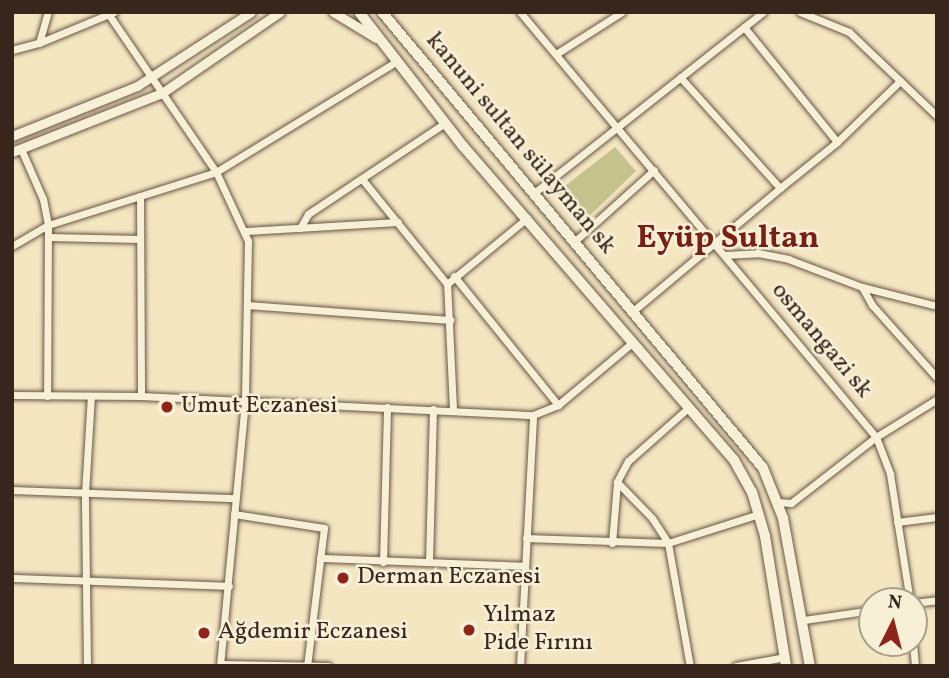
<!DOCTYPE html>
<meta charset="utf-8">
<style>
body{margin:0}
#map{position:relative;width:949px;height:678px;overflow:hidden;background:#f5e6c2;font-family:Vollkorn,serif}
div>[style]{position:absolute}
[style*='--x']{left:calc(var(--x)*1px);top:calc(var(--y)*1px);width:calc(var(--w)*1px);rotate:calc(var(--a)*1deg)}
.green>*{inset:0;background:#c4c38e}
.roads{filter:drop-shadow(0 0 2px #675646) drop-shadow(0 0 2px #675646)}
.minor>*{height:7px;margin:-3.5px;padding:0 3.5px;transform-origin:3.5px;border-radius:3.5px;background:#f8efd7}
.tertiary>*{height:9px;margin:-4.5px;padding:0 4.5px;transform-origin:4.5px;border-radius:4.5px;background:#f8efd7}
.secondary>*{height:10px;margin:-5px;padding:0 5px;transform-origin:5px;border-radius:5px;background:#f8efd7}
.dots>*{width:19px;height:19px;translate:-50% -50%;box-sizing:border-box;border:4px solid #f8efd7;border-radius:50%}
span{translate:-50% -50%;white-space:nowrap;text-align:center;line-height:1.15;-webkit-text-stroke:5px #f8efd7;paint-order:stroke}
.street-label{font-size:24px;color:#38261c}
.poi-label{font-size:24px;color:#38261c}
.left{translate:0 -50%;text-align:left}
.district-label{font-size:32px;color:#7a1f14;font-weight:700}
.frame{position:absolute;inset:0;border:14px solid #38261c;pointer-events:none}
.north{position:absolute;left:858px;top:587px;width:70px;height:70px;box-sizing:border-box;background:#f8efd7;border:2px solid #ab9f8c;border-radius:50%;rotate:6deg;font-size:19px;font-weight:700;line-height:28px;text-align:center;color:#38261c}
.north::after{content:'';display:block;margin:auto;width:24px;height:32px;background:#8f2418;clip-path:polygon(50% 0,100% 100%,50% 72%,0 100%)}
</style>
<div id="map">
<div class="green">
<div style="clip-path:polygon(615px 147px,636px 171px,581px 224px,556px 193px)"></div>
</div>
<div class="roads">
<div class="minor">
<div style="--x:107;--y:12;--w:194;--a:55.7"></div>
<div style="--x:216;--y:172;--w:76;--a:65.1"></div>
<div style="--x:248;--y:241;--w:160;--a:91.1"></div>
<div style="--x:245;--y:401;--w:266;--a:95.4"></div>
<div style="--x:520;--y:12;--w:554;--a:50.05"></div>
<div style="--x:876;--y:437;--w:40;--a:69"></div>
<div style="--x:890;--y:474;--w:129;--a:81.1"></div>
<div style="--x:800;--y:12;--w:53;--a:22.2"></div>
<div style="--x:849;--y:32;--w:122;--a:43.7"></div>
<div style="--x:744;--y:27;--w:148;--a:51"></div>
<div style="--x:39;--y:43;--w:81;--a:-22.5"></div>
<div style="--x:12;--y:50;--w:28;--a:-15"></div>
<div style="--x:39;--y:43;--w:32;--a:-74"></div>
<div style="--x:556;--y:54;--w:78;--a:-32.5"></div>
<div style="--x:21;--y:149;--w:55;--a:66.3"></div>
<div style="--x:43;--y:199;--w:26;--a:79"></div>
<div style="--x:48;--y:225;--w:171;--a:90.3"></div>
<div style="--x:362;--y:179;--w:135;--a:51"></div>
<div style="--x:780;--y:188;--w:73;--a:-38.9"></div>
<div style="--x:837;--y:142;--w:88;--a:-44.1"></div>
<div style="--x:534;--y:193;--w:292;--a:-38.3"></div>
<div style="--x:140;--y:196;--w:200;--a:89.7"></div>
<div style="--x:300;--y:228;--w:16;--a:-60"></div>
<div style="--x:308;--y:214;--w:164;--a:-33.6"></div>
<div style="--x:246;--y:231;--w:152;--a:-3.4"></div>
<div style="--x:48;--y:237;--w:92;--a:1.2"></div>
<div style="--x:575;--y:241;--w:106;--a:-41.9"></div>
<div style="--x:12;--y:246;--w:42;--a:-30.3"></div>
<div style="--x:48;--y:225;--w:176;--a:-17.5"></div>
<div style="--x:216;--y:172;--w:212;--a:-31.5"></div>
<div style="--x:725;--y:255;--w:33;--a:-3"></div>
<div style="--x:758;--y:253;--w:31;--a:11"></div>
<div style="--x:788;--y:259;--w:79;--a:20.7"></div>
<div style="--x:862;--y:287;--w:77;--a:14.2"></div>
<div style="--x:454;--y:276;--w:166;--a:51.1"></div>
<div style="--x:862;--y:287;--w:21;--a:61"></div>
<div style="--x:872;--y:305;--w:98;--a:48.3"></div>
<div style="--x:247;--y:305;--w:204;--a:4.2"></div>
<div style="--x:633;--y:311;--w:192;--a:-39.9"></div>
<div style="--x:780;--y:188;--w:149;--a:-132"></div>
<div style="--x:12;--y:395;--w:129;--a:0.4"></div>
<div style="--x:141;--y:396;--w:392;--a:2.8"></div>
<div style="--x:688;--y:408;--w:80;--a:138.5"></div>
<div style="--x:628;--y:461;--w:24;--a:118"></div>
<div style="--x:617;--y:482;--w:50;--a:45.8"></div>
<div style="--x:652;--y:518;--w:30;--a:57"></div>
<div style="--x:668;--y:543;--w:125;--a:79.9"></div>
<div style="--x:453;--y:409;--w:125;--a:-92.7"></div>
<div style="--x:447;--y:284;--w:104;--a:-39.5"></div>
<div style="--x:12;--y:490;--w:223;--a:2.1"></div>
<div style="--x:778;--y:502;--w:13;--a:4"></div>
<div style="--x:791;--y:503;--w:108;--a:-37.8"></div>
<div style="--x:876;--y:437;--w:72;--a:-31.9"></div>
<div style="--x:234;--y:514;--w:91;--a:8.8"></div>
<div style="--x:324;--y:528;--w:139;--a:97"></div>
<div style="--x:897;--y:522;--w:40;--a:-7.1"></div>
<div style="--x:526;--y:538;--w:142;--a:2"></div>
<div style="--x:668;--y:543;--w:96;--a:-17.7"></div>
<div style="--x:612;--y:543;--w:61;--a:-85.3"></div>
<div style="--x:320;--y:558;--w:205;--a:2.2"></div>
<div style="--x:383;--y:562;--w:155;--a:-88.5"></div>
<div style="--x:429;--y:562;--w:153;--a:-88.5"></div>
<div style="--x:12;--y:578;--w:217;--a:2.1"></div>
<div style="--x:914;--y:603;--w:23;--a:-7"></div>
<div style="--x:804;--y:620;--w:69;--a:-8.4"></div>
<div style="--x:913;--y:643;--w:23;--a:85"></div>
<div style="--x:221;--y:664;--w:107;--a:1.1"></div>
<div style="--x:87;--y:666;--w:173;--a:-90.7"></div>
<div style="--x:85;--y:493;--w:97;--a:-86.5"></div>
<div style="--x:520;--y:666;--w:251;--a:-87"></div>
<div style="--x:533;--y:415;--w:27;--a:-22"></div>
<div style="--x:558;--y:405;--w:98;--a:-40"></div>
<div style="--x:736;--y:666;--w:50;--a:-10.4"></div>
</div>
<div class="tertiary">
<div style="--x:333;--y:12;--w:50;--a:31.2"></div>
<div style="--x:12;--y:136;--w:135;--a:-21.8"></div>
<div style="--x:137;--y:86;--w:136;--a:-33"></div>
<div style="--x:12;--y:152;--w:161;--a:-21.5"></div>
<div style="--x:162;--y:93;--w:143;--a:-34.5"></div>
</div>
<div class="secondary">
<div style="--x:359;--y:12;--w:170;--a:52.2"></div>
<div style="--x:463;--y:146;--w:415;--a:49.2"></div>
<div style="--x:734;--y:460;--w:37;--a:61"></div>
<div style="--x:752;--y:492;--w:46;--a:73.5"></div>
<div style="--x:765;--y:536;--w:132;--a:80.8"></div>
<div style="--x:382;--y:12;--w:594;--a:50.12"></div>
<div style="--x:763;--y:468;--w:54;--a:68.2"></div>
<div style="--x:783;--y:518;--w:150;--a:79.7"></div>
</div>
</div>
<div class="dots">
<div style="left:167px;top:407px;background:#8f2418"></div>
<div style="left:343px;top:578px;background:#8f2418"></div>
<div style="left:469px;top:630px;background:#8f2418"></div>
<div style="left:204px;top:633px;background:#8f2418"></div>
</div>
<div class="street-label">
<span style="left:520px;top:144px;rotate:50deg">kanuni sultan sülayman sk</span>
<span style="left:821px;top:341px;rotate:50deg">osmangazi sk</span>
</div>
<div class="poi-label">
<span class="left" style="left:181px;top:407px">Umut Eczanesi</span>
<span class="left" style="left:357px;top:578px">Derman Eczanesi</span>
<span class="left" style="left:483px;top:630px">Yılmaz<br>Pide Fırını</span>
<span class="left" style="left:218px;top:633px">Ağdemir Eczanesi</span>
</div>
<div class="district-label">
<span style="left:728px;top:239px">Eyüp Sultan</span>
</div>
<div class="frame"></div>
<div class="north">N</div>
</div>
